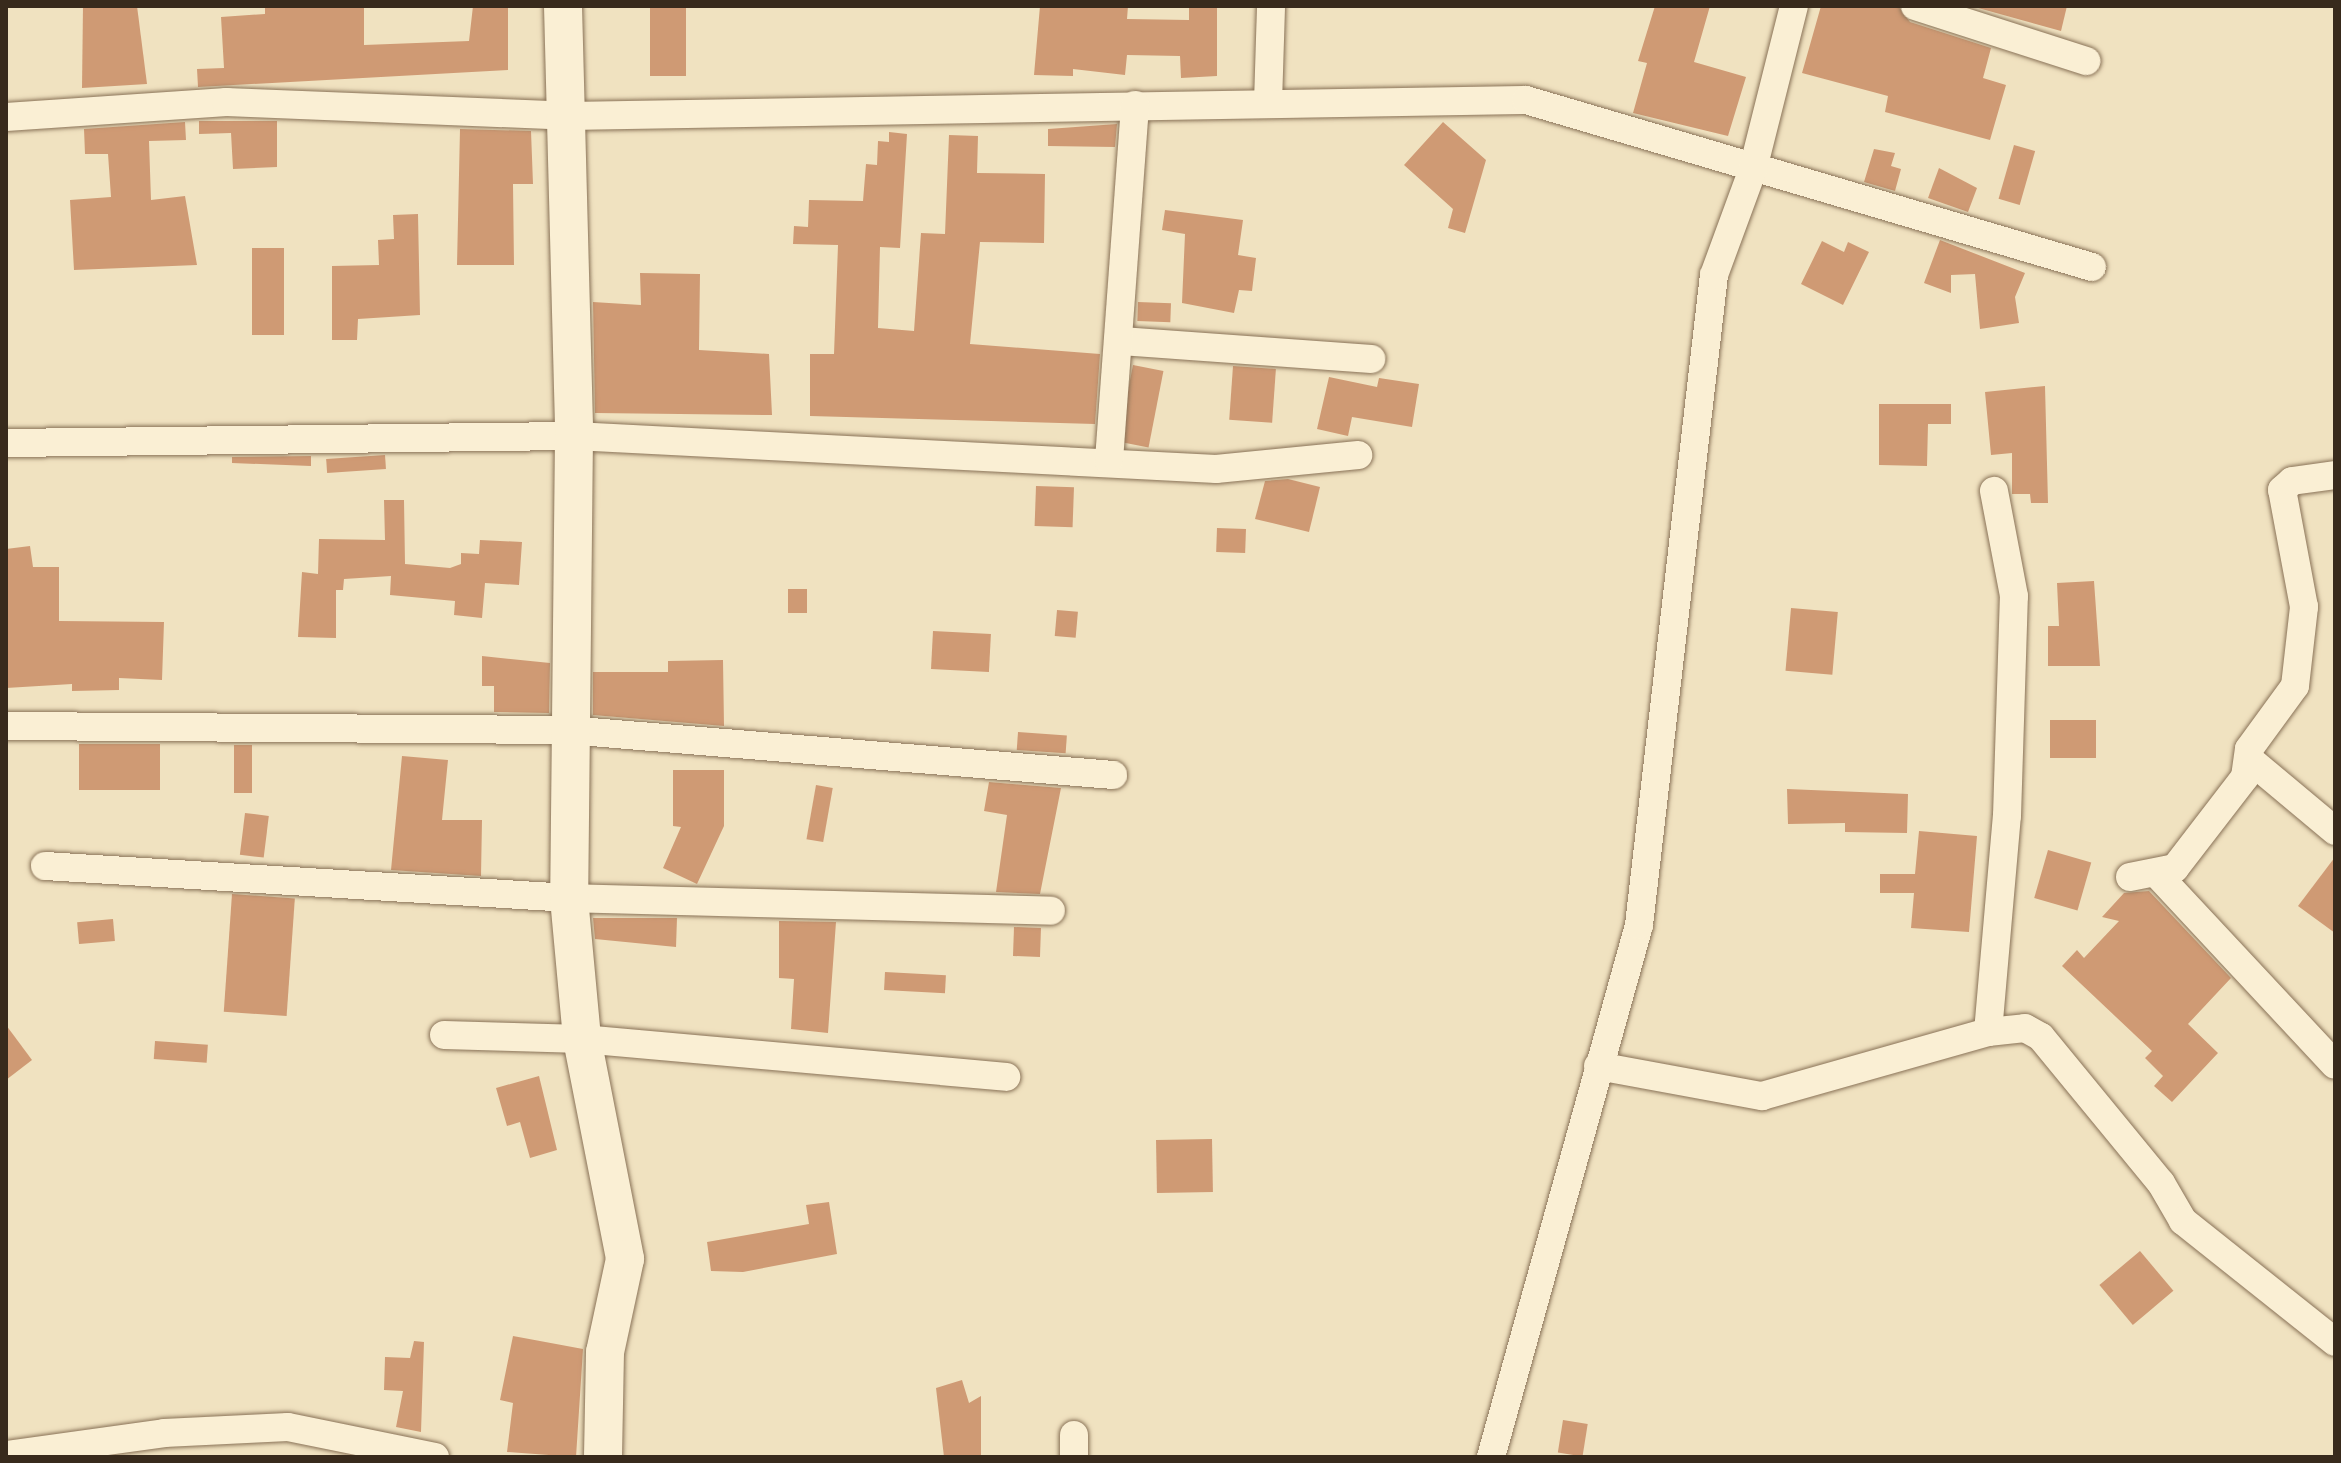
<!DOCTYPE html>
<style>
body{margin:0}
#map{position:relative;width:2341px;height:1463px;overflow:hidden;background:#f0e2c0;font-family:"Source Serif 4",serif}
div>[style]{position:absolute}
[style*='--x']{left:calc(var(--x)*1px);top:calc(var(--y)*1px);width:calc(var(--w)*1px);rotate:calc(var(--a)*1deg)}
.building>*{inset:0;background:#cf9a74;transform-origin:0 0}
.roads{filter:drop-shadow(0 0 2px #897257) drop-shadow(0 0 2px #897257)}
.street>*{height:28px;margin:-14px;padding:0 14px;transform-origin:14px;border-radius:14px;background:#faefd4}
.secondary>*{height:38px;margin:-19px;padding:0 19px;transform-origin:19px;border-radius:19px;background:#faefd4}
span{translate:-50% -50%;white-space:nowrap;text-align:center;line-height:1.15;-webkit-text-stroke:6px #f7ecd0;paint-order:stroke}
.frame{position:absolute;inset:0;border:8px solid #382a1c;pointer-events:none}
</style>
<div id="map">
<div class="building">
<div style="clip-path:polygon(83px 6px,137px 6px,147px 84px,82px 88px)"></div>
<div style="clip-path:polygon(265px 6px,364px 6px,364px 45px,469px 41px,473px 6px,508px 6px,508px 70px,198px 87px,197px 69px,224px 68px,221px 17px,265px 14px)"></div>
<div style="left:650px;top:6px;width:36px;height:70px"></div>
<div style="clip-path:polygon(1040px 6px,1128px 6px,1127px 19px,1189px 20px,1189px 6px,1217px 6px,1217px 76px,1181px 78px,1180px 56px,1127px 55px,1125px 75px,1073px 69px,1073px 76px,1034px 75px)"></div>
<div style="clip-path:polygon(1655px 6px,1710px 6px,1694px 62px,1746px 77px,1728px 136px,1633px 113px,1647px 63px,1638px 61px)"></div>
<div style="clip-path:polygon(1821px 6px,1898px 6px,1910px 22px,1991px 48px,1983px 78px,2006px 85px,1990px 140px,1885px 112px,1888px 96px,1802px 73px)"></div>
<div style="clip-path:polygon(1971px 6px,2067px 6px,2061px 31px)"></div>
<div style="clip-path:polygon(199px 121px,277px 121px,277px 167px,233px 169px,231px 133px,199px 134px)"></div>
<div style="clip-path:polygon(185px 122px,186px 140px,149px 141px,151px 200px,185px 196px,197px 265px,74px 270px,70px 200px,111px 197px,108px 154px,85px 154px,84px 129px)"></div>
<div style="clip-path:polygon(1443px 122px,1486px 160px,1465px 233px,1448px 228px,1453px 209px,1404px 165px)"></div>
<div style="clip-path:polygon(1117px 124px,1115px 147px,1048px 146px,1048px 129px)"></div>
<div style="clip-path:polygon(460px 129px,531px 131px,533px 184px,513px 184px,514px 265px,457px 265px)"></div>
<div style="clip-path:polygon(889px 132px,907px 134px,900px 248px,880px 247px,878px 328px,914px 331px,921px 233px,945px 234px,949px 135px,978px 136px,977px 173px,1045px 174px,1044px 243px,980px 242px,970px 344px,1100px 354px,1095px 424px,810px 416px,810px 354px,834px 354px,838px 245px,793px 244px,794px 226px,808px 227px,809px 200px,863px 201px,866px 164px,877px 165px,878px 141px,889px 142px)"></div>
<div style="left:2014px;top:145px;width:22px;height:56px;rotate:16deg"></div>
<div style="clip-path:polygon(1874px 149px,1895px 153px,1891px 166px,1901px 169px,1895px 191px,1864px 182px)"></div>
<div style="clip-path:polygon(1939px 168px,1977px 188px,1968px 212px,1928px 198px)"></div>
<div style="clip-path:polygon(1165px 210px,1243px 220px,1238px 255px,1256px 258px,1252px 291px,1239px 290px,1234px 313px,1182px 303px,1185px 234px,1162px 230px)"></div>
<div style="clip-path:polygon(418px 214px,420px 315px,358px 319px,357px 340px,332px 340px,332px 266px,379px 265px,378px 240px,394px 239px,393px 215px)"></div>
<div style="clip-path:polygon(1940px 240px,2025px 273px,2015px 297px,2019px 323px,1980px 329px,1975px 274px,1951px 275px,1951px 293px,1924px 283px)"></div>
<div style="clip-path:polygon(1822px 241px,1844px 252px,1848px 242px,1869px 252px,1843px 305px,1801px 284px)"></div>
<div style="left:252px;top:248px;width:32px;height:87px"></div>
<div style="clip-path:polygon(640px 273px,700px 274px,699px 350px,769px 354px,772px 415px,595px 413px,593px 302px,641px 305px)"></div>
<div style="left:1138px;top:302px;width:33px;height:19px;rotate:2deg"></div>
<div style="left:1133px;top:365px;width:31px;height:78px;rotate:11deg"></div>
<div style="left:1233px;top:366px;width:43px;height:54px;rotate:4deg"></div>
<div style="clip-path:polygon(1329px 377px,1377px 387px,1379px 378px,1419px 384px,1412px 427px,1352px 417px,1348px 436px,1317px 429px)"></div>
<div style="clip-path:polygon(2045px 386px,2048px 503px,2031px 503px,2030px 494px,2012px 494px,2012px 453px,1991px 455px,1985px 392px)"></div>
<div style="clip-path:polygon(1879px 404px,1951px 404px,1951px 424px,1928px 424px,1927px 466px,1879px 465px)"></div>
<div style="left:385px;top:455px;width:14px;height:59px;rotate:86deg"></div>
<div style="clip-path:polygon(311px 456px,311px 466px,232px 463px,232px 457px)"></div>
<div style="clip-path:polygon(1288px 479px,1320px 487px,1309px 532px,1255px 519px,1265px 481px)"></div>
<div style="left:1036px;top:486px;width:38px;height:40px;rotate:2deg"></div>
<div style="clip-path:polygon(384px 500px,404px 500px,405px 564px,450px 568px,461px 564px,461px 553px,479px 554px,480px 540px,522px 542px,519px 585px,485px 583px,482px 618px,454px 615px,455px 601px,390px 595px,391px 576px,344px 579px,343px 590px,336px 590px,336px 638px,298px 637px,302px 572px,318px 574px,319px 539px,385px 540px)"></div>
<div style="left:1217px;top:528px;width:29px;height:24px;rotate:2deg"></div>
<div style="clip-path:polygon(30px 546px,33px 567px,59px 567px,59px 621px,164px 622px,162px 680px,119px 678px,119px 690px,72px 691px,72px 684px,6px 688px,6px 549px)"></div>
<div style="clip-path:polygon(2094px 581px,2100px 666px,2048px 666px,2048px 626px,2059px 626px,2057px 583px)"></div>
<div style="left:788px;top:589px;width:19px;height:24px"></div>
<div style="left:1791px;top:608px;width:47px;height:63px;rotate:5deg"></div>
<div style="left:1057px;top:610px;width:21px;height:26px;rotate:5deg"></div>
<div style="left:933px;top:631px;width:58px;height:38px;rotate:3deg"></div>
<div style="clip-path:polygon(482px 656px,550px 663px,549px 713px,494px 712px,494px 686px,482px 686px)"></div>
<div style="clip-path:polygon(723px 660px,724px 726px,593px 715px,593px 672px,668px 672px,668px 661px)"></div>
<div style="left:2050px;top:720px;width:46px;height:38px"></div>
<div style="left:1018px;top:732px;width:49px;height:18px;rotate:4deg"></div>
<div style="left:79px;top:744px;width:81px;height:46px"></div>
<div style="left:234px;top:745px;width:18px;height:48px"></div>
<div style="clip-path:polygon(402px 756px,448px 760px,442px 820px,482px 820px,481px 876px,391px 870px)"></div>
<div style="clip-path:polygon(673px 770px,724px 770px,724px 826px,697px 884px,663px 868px,681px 827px,673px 826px)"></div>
<div style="clip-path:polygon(989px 782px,1061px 788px,1040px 894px,996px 892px,1007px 815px,984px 811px)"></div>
<div style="left:816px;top:785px;width:17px;height:55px;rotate:10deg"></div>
<div style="clip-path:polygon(1787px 789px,1908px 794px,1907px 833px,1845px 832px,1845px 823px,1788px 824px)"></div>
<div style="left:245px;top:813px;width:24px;height:42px;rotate:7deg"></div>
<div style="clip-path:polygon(1919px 831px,1977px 836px,1969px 932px,1911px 928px,1914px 893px,1880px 893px,1880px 874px,1915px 874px)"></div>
<div style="left:2048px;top:850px;width:45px;height:50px;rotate:16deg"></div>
<div style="clip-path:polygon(2335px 857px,2335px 933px,2298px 906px)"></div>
<div style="clip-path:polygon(2149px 891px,2231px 978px,2188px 1024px,2218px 1053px,2172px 1102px,2154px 1086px,2163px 1076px,2145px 1058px,2152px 1051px,2062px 966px,2077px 950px,2084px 958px,2119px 921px,2102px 917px,2124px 893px)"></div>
<div style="left:232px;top:894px;width:63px;height:118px;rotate:4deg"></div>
<div style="clip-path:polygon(593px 918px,677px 918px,676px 947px,595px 939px)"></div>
<div style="left:113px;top:919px;width:22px;height:36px;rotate:85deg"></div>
<div style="clip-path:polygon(779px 921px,836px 922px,828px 1033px,791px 1029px,794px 979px,779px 978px)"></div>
<div style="left:1014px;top:927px;width:27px;height:29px;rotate:2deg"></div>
<div style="left:885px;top:972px;width:61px;height:18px;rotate:3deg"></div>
<div style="clip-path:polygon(6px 1025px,32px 1060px,6px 1080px)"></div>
<div style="left:155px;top:1041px;width:53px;height:18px;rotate:4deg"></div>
<div style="clip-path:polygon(539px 1076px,557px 1150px,530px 1158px,520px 1122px,507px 1126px,496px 1088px)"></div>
<div style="left:1212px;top:1139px;width:53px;height:56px;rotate:89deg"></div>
<div style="clip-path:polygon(829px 1202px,837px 1254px,743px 1272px,711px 1271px,707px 1242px,809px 1224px,806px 1205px)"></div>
<div style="left:2140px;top:1251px;width:52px;height:53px;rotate:50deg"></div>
<div style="clip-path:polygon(513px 1336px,583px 1349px,576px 1457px,507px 1452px,513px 1403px,500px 1400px)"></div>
<div style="clip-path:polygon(414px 1341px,424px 1342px,421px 1432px,396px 1427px,403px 1391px,384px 1390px,385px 1357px,410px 1358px)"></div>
<div style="clip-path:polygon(962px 1380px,969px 1403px,981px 1396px,981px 1457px,944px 1457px,936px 1388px)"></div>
<div style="left:1563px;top:1420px;width:25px;height:33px;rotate:9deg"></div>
</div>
<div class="roads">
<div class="street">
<div style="--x:1915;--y:6;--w:180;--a:17.8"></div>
<div style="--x:1268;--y:103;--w:97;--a:-88.2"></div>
<div style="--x:6;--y:117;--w:221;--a:-3.9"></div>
<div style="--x:226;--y:102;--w:342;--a:2.3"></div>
<div style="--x:568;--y:116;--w:958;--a:-0.96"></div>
<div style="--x:1526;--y:100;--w:590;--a:16.44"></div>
<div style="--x:1121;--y:341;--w:251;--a:4.1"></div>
<div style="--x:6;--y:443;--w:568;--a:-0.71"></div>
<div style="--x:574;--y:436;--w:643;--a:2.94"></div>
<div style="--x:1216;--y:469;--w:143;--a:-5.6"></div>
<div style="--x:1109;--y:460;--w:356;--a:-85.8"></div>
<div style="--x:6;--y:726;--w:561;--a:0.41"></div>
<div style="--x:567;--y:730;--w:548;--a:4.71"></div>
<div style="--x:2249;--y:759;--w:112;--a:39.9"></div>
<div style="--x:45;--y:866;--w:525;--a:3.49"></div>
<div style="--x:569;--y:898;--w:482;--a:1.5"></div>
<div style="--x:2156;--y:873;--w:262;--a:47"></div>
<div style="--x:2130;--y:877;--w:46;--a:-11.3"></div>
<div style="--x:2175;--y:868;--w:115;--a:-52.4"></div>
<div style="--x:2245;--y:777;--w:28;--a:-82"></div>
<div style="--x:2249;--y:749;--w:78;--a:-53.9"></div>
<div style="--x:2295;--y:686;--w:80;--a:-83.5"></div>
<div style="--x:2304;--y:607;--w:119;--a:-100.6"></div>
<div style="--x:2282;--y:490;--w:13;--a:-42"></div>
<div style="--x:2292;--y:481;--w:43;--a:-7.9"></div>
<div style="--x:1988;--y:1032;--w:217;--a:-85"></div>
<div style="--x:2007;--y:816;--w:220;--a:-88.2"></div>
<div style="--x:2014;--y:596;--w:107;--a:-100.8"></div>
<div style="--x:444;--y:1035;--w:138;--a:1.7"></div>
<div style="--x:582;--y:1039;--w:426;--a:5.1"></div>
<div style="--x:1598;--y:1066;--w:167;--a:10.4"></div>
<div style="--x:1762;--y:1096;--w:235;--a:-15.8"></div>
<div style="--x:1988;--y:1032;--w:37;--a:-6"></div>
<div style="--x:2025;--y:1028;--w:18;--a:29"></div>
<div style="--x:2041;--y:1037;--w:189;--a:50.6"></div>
<div style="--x:2161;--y:1183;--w:44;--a:59.9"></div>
<div style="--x:2183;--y:1221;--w:194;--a:38.5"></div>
<div style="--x:6;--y:1455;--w:160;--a:-7.9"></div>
<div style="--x:164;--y:1433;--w:124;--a:-2.8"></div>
<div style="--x:288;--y:1427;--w:150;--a:11.5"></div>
<div style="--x:1074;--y:1457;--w:22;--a:-90"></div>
<div style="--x:1491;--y:1457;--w:552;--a:-74.45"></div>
<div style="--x:1639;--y:925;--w:654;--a:-83.42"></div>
<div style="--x:1714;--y:275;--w:113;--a:-69.8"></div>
<div style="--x:1753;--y:169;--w:168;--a:-75.9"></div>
</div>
<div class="secondary">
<div style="--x:563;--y:6;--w:430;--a:88.5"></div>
<div style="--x:574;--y:436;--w:462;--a:90.6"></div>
<div style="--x:569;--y:898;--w:142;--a:84.7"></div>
<div style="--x:582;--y:1039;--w:224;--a:78.9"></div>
<div style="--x:625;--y:1259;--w:95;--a:102.1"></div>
<div style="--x:605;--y:1352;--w:105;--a:91.1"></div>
</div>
</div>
<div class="frame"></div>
</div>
